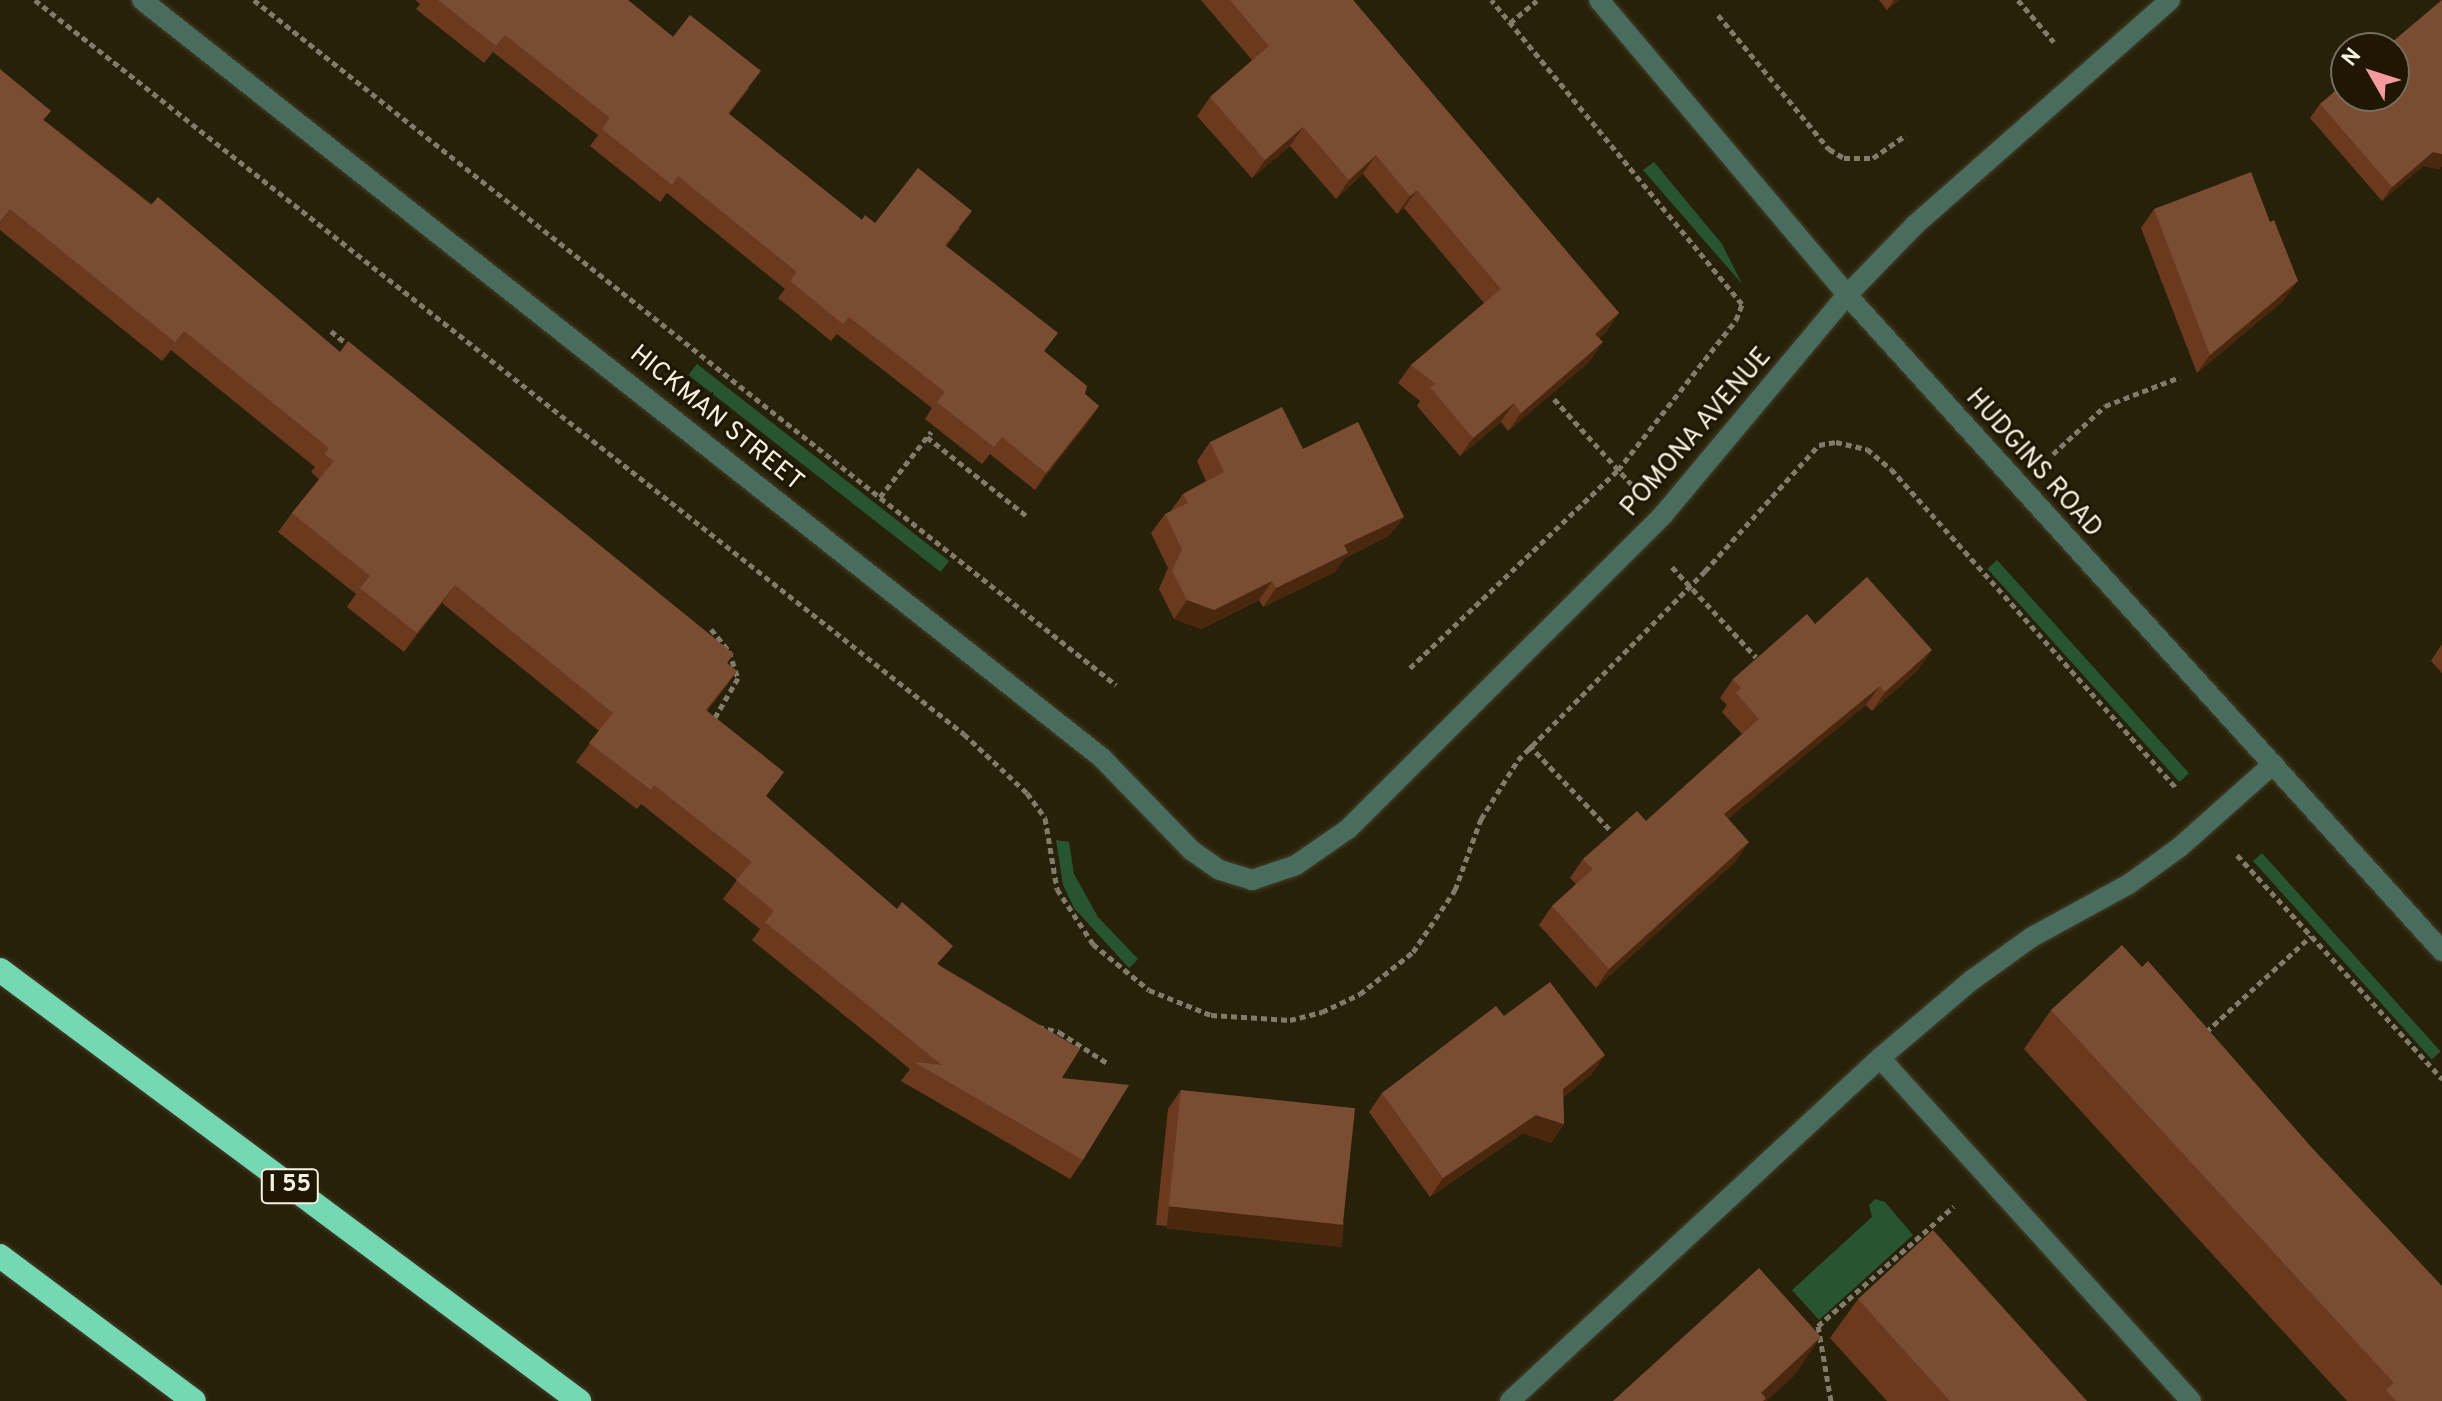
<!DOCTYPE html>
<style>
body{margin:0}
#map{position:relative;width:2442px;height:1401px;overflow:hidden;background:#28210a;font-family:Overpass,sans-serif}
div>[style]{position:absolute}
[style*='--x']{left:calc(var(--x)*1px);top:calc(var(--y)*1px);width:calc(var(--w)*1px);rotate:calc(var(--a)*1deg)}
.green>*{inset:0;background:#27552f;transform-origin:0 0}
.path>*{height:5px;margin-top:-2.5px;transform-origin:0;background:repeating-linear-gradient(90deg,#817c69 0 6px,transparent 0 10px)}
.roads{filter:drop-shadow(0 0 2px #453e28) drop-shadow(0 0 2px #453e28)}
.street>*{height:20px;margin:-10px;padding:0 10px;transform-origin:10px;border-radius:10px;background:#486d5e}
.highway>*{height:24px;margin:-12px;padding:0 12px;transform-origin:12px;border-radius:12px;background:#74d8b3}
.wall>*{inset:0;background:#6b3a1e}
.shaded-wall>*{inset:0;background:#4a280d;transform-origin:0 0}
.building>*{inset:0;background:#7a4d33;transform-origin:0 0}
span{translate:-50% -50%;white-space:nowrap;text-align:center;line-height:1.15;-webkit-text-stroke:6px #1f1702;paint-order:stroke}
.shield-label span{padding:2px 6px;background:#1f1702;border:2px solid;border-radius:6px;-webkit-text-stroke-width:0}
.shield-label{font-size:24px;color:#f5f1e3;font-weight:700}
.street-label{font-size:26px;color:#f5f1e3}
.north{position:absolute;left:2330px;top:32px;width:80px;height:80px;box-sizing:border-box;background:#1f1702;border:2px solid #756e5c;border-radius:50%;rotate:309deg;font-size:22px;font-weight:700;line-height:32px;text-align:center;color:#f5f1e3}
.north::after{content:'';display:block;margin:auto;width:28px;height:36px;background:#f59b9d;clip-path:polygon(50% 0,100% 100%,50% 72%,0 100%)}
</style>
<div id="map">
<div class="green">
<div style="clip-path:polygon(1654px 162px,1722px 244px,1742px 284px,1643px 170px)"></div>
<div style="left:697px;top:364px;width:320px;height:14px;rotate:38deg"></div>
<div style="left:1997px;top:560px;width:287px;height:13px;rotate:48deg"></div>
<div style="clip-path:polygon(1056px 840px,1069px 842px,1074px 874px,1098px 917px,1138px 959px,1129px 968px,1074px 908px,1063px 885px)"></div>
<div style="left:2262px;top:853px;width:267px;height:12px;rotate:48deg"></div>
<div style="clip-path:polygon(1875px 1199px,1885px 1202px,1913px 1235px,1819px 1320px,1792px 1290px,1872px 1217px,1869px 1205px)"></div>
</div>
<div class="path">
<div style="--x:35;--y:0;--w:1184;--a:38.31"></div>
<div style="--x:964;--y:734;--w:86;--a:43.1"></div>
<div style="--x:1027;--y:793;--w:31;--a:54"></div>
<div style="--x:1045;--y:818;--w:72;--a:80.4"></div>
<div style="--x:1057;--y:889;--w:66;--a:56.8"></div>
<div style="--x:1093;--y:944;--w:72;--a:39.4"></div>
<div style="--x:1149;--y:990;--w:67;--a:22"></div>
<div style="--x:1211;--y:1015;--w:79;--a:3.6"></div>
<div style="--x:1290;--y:1020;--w:33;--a:-14"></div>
<div style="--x:1322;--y:1012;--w:42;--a:-25.3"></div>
<div style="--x:1360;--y:994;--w:68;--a:-38.4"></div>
<div style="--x:1413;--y:952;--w:75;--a:-55.9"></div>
<div style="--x:1455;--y:890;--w:76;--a:-69.9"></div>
<div style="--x:1481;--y:819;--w:70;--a:-57.9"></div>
<div style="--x:1518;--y:760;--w:266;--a:-45.3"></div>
<div style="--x:1705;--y:571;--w:170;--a:-47.9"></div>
<div style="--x:1819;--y:445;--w:17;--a:-10"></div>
<div style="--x:1836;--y:442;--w:32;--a:13"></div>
<div style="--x:1867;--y:449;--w:31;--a:40"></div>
<div style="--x:1891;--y:469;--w:429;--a:48.2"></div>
<div style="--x:254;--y:0;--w:1101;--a:38.47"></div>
<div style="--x:2018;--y:0;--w:55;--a:49.4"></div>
<div style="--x:1718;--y:15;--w:174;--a:50.4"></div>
<div style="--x:1829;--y:149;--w:17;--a:31"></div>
<div style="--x:1844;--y:158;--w:29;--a:0"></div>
<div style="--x:1873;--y:158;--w:40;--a:-34.9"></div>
<div style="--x:1510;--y:23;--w:35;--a:-40"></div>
<div style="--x:331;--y:331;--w:27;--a:39"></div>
<div style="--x:1554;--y:399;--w:115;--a:47.8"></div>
<div style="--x:927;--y:437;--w:129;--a:38.4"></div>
<div style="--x:2053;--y:454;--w:71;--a:-42.7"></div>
<div style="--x:2105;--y:406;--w:80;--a:-21.1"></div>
<div style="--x:880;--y:497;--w:83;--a:-51.9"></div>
<div style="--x:1672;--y:567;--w:123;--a:47"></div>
<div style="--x:711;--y:629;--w:28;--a:51"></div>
<div style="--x:729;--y:651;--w:28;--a:72"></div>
<div style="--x:738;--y:678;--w:48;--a:120.3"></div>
<div style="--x:1410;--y:668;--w:287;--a:-43.6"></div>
<div style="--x:1618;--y:470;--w:191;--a:-51.8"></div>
<div style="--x:1736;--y:320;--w:17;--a:-69"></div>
<div style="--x:1742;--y:304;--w:394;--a:-129.5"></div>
<div style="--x:1529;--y:745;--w:120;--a:46.3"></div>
<div style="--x:2237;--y:855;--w:304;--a:47.5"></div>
<div style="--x:1038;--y:1027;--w:22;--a:13"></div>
<div style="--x:1059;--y:1032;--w:57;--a:32.9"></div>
<div style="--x:2206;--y:1032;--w:142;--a:-42.4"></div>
<div style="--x:1831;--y:1401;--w:76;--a:-99.8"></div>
<div style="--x:1818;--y:1326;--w:181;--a:-41.4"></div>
</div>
<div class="roads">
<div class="street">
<div style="--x:142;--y:0;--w:1223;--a:38.29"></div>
<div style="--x:1102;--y:758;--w:128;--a:45.9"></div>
<div style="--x:1191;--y:850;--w:35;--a:35"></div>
<div style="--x:1220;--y:870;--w:34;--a:17"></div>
<div style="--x:1252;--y:880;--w:46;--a:-18.8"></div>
<div style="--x:1296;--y:865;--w:63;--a:-34.7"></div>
<div style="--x:1348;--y:829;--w:445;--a:-44.9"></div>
<div style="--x:1663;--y:515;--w:287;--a:-50.1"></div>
<div style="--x:1847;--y:295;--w:98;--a:-45.8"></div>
<div style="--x:1915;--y:225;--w:340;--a:-41.4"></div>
<div style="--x:1599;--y:0;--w:385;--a:49.9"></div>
<div style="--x:1847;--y:295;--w:886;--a:47.79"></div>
<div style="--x:1880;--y:1058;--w:463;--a:47.8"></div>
<div style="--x:1510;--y:1401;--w:505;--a:-42.83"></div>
<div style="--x:1880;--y:1058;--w:121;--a:-40.3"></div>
<div style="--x:1972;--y:980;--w:74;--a:-35.6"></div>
<div style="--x:2032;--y:937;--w:111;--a:-28.7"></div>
<div style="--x:2129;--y:884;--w:63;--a:-36"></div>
<div style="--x:2180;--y:847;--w:125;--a:-41.7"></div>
</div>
<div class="highway">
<div style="--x:0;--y:970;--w:722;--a:36.66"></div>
<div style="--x:0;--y:1256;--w:242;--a:36.8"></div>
</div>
</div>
<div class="wall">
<div style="clip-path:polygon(415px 0,628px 0,673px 37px,749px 88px,729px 114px,862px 220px,875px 223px,960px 228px,946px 246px,1085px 394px,1099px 406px,1035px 490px,990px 454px,982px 464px,925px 419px,932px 408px,837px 334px,831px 341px,778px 298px,785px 289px,667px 193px,660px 202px,590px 146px,598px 135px,493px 52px,484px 63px,416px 9px,420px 4px)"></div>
<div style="clip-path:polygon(1201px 0,1353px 0,1619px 313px,1606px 332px,1599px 338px,1590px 361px,1508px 431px,1501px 422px,1460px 456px,1417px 406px,1420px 401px,1398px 383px,1411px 365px,1484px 303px,1404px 208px,1397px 214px,1363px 174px,1336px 199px,1290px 146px,1252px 178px,1197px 116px,1210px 97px,1252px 60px)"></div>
<div style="clip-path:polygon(1879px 0,1899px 0,1887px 10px)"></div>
<div style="clip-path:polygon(2442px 0,2442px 166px,2439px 169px,2423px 166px,2382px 201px,2310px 118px,2320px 104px)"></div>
<div style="clip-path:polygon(0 69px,44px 120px,340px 352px,737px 671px,707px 711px,767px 797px,939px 965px,1062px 1078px,1083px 1160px,1070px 1179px,901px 1081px,910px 1069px,752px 940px,760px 929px,723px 899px,737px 880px,641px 804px,637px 809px,576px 762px,599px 731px,442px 603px,404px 652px,347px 607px,356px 594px,278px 532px,292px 513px,319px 479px,311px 472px,315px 467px,171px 350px,162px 361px,0 230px)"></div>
<div style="clip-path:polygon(2154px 209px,2284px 300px,2197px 373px,2141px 228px)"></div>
<div style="clip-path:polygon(1210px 442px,1303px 449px,1390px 535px,1345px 558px,1335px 572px,1263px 607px,1259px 600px,1201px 629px,1174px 619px,1159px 589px,1168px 568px,1151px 533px,1165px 514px,1170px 512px,1183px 494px,1206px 481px,1197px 461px)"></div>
<div style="clip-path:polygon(1815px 624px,1919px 669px,1872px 711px,1866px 705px,1728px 818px,1736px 861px,1596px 988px,1539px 925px,1552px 906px,1576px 884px,1570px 878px,1583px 859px,1646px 821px,1742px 734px,1722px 712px,1727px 705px,1720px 698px,1733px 679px)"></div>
<div style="clip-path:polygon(2442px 644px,2442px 673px,2431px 661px)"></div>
<div style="clip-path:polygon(2051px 1010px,2313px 1149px,2442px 1401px,2347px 1401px,2024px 1049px)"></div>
<div style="clip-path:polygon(1504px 1016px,1592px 1074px,1563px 1097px,1564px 1124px,1551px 1143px,1523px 1133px,1430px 1197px,1369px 1112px,1382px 1093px)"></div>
<div style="clip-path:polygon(1181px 1090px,1344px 1223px,1331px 1242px,1156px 1225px,1168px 1109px)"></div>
<div style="clip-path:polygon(1858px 1299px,2087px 1401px,1887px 1401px,1830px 1338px)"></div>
</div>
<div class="shaded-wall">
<div style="clip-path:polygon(1894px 0,1899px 0,1887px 10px)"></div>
<div style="clip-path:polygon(1303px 127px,1290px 146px,1252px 178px,1265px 160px)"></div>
<div style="clip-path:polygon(2433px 152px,2442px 154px,2442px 166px,2439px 169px,2423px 166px,2382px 201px,2392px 187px)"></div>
<div style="clip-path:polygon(1376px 155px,1363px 174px,1336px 199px,1349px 180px)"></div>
<div style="clip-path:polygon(1417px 190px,1404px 208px,1397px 214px,1410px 196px)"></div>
<div style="clip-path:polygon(2298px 281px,2284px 300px,2197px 373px,2210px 355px)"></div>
<div style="clip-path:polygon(1619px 313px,1606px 332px,1582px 352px,1595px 334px)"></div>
<div style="clip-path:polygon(1603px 342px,1590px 361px,1508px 431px,1521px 413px)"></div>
<div style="clip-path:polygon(1514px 403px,1501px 422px,1460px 456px,1473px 438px)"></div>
<div style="clip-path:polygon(1099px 406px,1088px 423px,1035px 490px,1046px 473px)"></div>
<div style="clip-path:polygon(1404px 517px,1390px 535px,1345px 558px,1335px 572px,1263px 607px,1276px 588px,1344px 545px)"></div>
<div style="clip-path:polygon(1272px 581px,1259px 600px,1201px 629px,1174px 619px,1187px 600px)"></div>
<div style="clip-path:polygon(455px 585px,442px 603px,404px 652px,417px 633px)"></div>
<div style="clip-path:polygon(1932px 650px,1919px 669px,1872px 711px,1885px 692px)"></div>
<div style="clip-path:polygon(737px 671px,724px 690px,693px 729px,706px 710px)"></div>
<div style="clip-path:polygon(1880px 686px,1866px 705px,1711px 833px,1724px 814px)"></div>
<div style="clip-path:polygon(1749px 842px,1736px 861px,1596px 988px,1609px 969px)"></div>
<div style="clip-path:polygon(1605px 1055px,1592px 1074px,1549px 1107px,1563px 1089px)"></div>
<div style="clip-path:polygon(1536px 1115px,1564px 1124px,1551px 1143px,1523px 1133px,1430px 1197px,1443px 1178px)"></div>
<div style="left:1169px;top:1206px;width:176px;height:23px;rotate:6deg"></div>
<div style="clip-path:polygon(1821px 1337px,1794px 1376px,1767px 1401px,1755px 1401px,1761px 1393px)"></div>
</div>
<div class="building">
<div style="clip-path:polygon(438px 0,628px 0,673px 37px,690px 15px,761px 71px,728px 113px,862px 220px,865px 215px,875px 223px,918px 168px,972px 211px,945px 245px,1058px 333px,1044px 351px,1087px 386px,1085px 394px,1099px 406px,1046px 473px,1002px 437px,994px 447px,937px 402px,945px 392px,849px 317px,843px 324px,790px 281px,797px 272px,678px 176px,672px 185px,602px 129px,610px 118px,505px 35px,496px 46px)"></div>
<div style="clip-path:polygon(1230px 0,1353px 0,1619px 313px,1595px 334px,1603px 342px,1521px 413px,1514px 403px,1473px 438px,1430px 387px,1436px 384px,1411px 365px,1501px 289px,1417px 190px,1410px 196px,1376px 155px,1349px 180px,1303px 127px,1265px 160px,1210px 97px,1269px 46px)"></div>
<div style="clip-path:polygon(2442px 0,2442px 154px,2433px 152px,2392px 187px,2320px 104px,2346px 82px,2346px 96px,2394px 96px,2394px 48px,2385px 48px)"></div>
<div style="clip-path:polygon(0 69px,51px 111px,43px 120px,151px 205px,158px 197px,340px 352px,348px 341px,734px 654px,727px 663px,737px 671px,706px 710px,784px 772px,766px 796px,897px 909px,902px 902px,953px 946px,937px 964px,1080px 1049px,1062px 1078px,1129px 1085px,1083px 1160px,914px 1062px,942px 1065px,765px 922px,774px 911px,736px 880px,752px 862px,654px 785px,651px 790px,589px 743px,613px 713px,455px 585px,417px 633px,360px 588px,370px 576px,292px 513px,334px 461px,324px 454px,329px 448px,184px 331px,175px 342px,10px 209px,0 221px)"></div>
<div style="clip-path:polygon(2251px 172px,2270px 222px,2274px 220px,2298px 281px,2210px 355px,2154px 209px)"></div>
<div style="clip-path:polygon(1282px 407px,1303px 449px,1358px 422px,1404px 517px,1344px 545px,1348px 553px,1276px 588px,1272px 581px,1214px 610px,1187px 600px,1172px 571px,1182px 549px,1165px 514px,1188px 503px,1183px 494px,1224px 472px,1210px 442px)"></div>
<div style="clip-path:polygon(1867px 577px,1932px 650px,1885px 692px,1880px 686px,1724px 814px,1749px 842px,1609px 969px,1552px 906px,1593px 869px,1583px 859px,1637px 811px,1646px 821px,1759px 719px,1736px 693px,1741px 688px,1733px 679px,1807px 614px,1815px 624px)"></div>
<div style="clip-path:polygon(2122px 945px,2142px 967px,2148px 961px,2313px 1149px,2442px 1286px,2442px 1401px,2396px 1401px,2386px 1390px,2394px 1383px,2051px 1010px)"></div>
<div style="clip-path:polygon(1550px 982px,1605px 1055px,1563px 1089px,1564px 1124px,1536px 1115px,1443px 1178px,1382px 1093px,1496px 1006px,1504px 1016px)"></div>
<div style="left:1181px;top:1090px;width:175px;height:117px;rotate:6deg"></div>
<div style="clip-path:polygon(1933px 1230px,2087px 1401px,1950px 1401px,1858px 1299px)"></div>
<div style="clip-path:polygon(1759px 1268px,1821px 1337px,1761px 1393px,1766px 1398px,1763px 1401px,1613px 1401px)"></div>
</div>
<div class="shield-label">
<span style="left:290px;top:1186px">I 55</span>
</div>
<div class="street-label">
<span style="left:716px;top:419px;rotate:39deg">HICKMAN STREET</span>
<span style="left:1697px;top:433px;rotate:-49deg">POMONA AVENUE</span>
<span style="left:2033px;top:464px;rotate:48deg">HUDGINS ROAD</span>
</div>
<div class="north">N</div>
</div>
